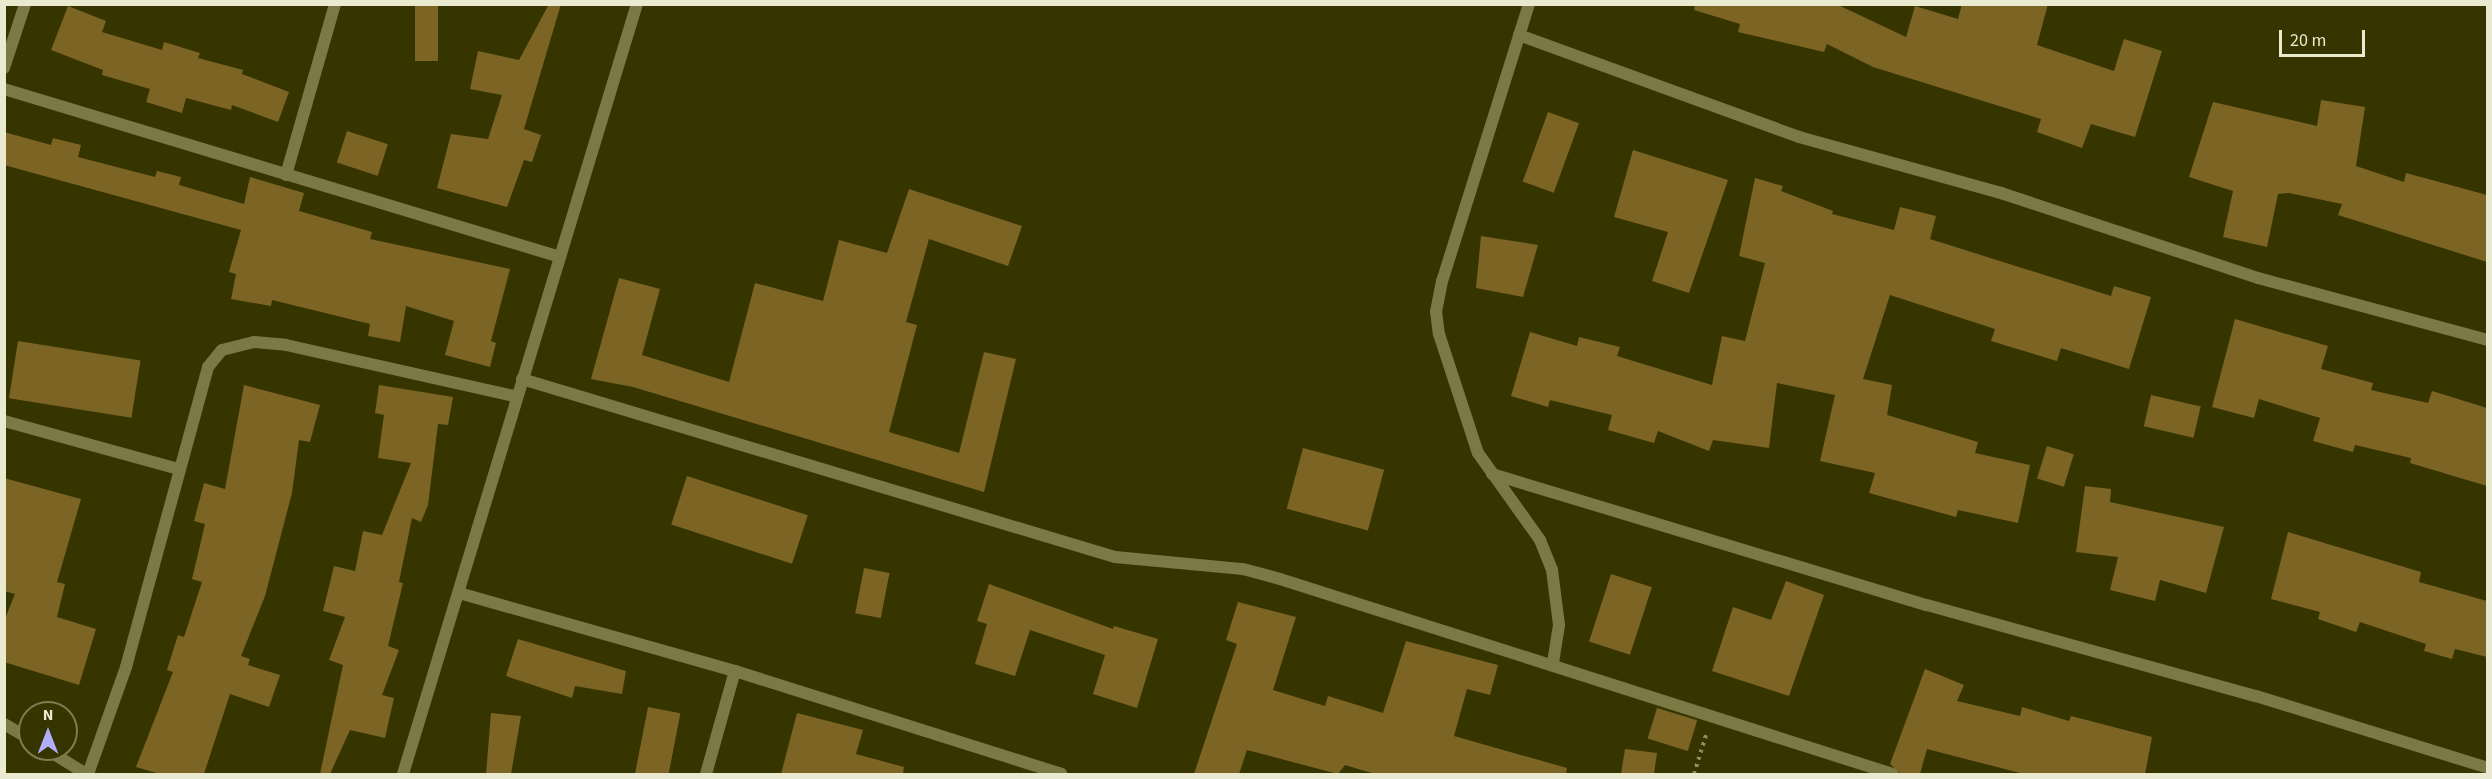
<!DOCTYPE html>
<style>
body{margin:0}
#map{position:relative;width:2492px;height:779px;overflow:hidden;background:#363500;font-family:"Source Sans 3",sans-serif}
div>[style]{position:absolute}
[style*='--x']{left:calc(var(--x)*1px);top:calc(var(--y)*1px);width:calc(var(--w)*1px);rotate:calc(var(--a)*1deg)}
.building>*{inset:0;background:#7c6425;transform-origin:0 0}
.path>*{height:4px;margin-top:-2px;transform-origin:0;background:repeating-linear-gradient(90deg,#8c8c64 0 3px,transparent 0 7.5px)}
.minor>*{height:12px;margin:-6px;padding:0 6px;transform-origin:6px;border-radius:6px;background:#7b7a44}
span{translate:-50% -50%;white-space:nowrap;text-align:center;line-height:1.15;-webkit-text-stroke:4.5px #363500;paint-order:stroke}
.frame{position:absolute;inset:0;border:6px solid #eaead0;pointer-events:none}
.north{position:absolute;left:18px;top:701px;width:60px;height:60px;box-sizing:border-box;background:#363500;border:2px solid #7e7d53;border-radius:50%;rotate:0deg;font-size:16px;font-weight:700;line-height:24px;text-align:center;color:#eaead0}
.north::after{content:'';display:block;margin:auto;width:21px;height:27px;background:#b3adf9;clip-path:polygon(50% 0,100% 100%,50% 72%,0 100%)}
.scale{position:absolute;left:2279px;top:30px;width:86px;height:27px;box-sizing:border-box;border:3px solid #eaead0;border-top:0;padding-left:8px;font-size:18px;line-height:21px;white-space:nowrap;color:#eaead0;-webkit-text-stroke:4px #363500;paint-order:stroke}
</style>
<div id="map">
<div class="building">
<div style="left:415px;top:4px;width:23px;height:57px"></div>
<div style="clip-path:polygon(549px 4px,561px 4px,524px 129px,541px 135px,532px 162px,524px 160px,507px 207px,437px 188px,451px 134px,488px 139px,502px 95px,470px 89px,478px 51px,519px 60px)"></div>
<div style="clip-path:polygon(1695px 4px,1836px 4px,1906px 37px,1915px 6px,1958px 19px,1962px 4px,2048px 4px,2037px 45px,2114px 71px,2124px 39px,2162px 51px,2135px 137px,2091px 124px,2082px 148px,2037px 132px,2041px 119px,1873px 67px,1827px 44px,1824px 52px,1738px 32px,1740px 24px,1694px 10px)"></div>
<div style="clip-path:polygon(68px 6px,106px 21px,102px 32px,162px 50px,164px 42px,200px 53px,198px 58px,243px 70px,242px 74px,289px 92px,278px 122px,232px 105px,231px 110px,186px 98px,182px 113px,146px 102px,150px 89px,102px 75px,103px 70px,51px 50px)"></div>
<div style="clip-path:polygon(2321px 100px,2365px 107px,2356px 166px,2404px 182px,2406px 173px,2487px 195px,2487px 262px,2338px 215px,2342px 204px,2289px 193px,2278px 194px,2267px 247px,2223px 237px,2233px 191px,2189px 177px,2213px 102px,2317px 126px)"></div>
<div style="left:1548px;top:112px;width:33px;height:74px;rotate:20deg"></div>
<div style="left:347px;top:131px;width:43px;height:33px;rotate:18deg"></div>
<div style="clip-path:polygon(4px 132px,51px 145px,53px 138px,81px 145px,78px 157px,155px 177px,157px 171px,181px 177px,179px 185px,244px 204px,250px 177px,304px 193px,299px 211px,372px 232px,370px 239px,510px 269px,491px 341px,496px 343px,490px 367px,445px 355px,454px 321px,406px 306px,400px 342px,368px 336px,370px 324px,272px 300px,271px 306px,231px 299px,236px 274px,229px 272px,241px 230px,4px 165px)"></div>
<div style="clip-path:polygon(1633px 150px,1728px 180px,1689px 293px,1652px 281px,1668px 232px,1614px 217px)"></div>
<div style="clip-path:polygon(1755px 178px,1783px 186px,1781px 191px,1833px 211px,1832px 214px,1894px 230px,1900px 207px,1936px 216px,1930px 239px,2111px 296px,2114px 286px,2151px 297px,2129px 369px,2061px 348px,2057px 361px,1991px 341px,1995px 329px,1890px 295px,1863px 379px,1892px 385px,1887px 415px,1978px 442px,1975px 453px,2030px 465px,2018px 523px,1958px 510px,1956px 517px,1869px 493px,1875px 473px,1820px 461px,1835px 395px,1777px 383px,1769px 448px,1713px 440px,1709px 451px,1658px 431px,1654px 443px,1608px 430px,1612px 415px,1550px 400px,1548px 407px,1511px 396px,1530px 332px,1577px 346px,1579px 337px,1620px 347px,1617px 356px,1712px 385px,1722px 336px,1745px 341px,1765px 263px,1739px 256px)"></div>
<div style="clip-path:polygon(909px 189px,1022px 226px,1008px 266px,929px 239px,906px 322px,917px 325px,889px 432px,959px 453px,984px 352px,1016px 359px,984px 492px,633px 387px,591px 379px,619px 278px,660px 289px,642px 355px,729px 382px,755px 283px,823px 301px,839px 240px,887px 253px)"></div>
<div style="clip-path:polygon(1481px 236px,1538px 245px,1523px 297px,1476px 288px)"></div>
<div style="clip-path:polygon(2235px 319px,2328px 346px,2321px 369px,2373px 383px,2371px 390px,2428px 403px,2432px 391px,2487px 408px,2487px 486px,2410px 463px,2411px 458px,2355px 445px,2353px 452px,2313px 441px,2320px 418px,2259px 399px,2254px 418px,2212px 407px)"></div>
<div style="left:18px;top:341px;width:124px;height:58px;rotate:9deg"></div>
<div style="clip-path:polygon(244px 385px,320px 405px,310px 442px,299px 440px,292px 493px,265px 596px,241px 656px,250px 659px,248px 665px,280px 675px,269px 707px,230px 694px,204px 774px,160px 774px,136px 767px,173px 672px,167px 670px,178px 635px,184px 637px,202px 582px,192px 579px,205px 524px,194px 521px,204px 483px,225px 489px)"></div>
<div style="clip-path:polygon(379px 385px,453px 397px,448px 425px,438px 424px,428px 505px,421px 522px,412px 518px,399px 582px,403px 583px,388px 646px,399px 650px,382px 695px,394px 698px,385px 738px,350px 730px,330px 774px,320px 774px,343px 665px,329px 660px,345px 617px,323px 611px,334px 566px,355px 571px,363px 531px,382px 535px,411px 463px,378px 458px,384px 415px,375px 413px)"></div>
<div style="left:2151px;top:395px;width:51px;height:32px;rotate:13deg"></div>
<div style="left:2047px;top:446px;width:28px;height:34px;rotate:17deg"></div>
<div style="left:1303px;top:448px;width:84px;height:63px;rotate:15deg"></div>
<div style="left:687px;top:476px;width:127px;height:51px;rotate:18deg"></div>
<div style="clip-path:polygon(4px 478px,81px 499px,57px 582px,65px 584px,57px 617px,96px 629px,79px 685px,4px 662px,4px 621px,15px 594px,4px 591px)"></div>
<div style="clip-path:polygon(2085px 486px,2111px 489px,2110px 502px,2224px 527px,2206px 593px,2160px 580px,2155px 601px,2110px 590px,2118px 557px,2076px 552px)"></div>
<div style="clip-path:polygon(2288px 532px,2421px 572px,2419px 582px,2487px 601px,2487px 657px,2455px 649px,2452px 659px,2424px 651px,2426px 644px,2360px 622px,2356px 632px,2318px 619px,2320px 612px,2271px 599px)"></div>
<div style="left:864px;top:568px;width:26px;height:46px;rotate:11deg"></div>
<div style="left:1611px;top:574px;width:43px;height:71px;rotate:18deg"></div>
<div style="clip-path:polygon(1786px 581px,1824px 595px,1789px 696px,1712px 671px,1733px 607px,1771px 620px)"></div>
<div style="clip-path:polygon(989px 584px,1113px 629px,1114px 626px,1158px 639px,1137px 708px,1093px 694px,1105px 655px,1030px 630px,1015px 676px,975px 664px,987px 624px,977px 621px)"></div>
<div style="clip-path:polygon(1238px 602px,1296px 617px,1273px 690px,1325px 706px,1328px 696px,1383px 713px,1406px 641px,1498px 665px,1490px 695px,1467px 689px,1454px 736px,1567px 768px,1566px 774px,1375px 774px,1345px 765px,1338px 774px,1247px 750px,1239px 774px,1194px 774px,1237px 644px,1226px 640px)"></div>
<div style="clip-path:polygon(518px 639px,626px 671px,622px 694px,575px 686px,572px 698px,506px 676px)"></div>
<div style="clip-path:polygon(1925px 669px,1964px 685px,1957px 701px,2020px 716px,2022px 707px,2069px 721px,2071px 716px,2152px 737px,2145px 774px,2024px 774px,1927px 749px,1920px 774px,1901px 774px,1890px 764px)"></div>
<div style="left:648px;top:707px;width:33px;height:68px;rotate:11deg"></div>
<div style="left:1657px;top:708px;width:42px;height:32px;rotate:17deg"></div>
<div style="clip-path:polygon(491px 713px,521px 716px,511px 774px,486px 774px)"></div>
<div style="clip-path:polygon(797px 713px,863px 730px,856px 754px,904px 767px,903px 774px,781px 774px)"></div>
<div style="clip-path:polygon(1625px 749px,1657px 753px,1654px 774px,1621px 774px)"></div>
</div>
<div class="path">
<div style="--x:1694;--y:774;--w:41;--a:-72.9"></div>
</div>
<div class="minor">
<div style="--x:1529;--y:4;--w:290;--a:107.4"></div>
<div style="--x:1442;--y:281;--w:31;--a:101"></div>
<div style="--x:1436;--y:311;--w:23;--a:83"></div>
<div style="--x:1439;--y:334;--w:125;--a:71.9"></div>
<div style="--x:1478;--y:453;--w:107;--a:54.5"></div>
<div style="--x:1540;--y:540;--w:32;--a:68"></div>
<div style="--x:1552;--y:570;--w:55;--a:82.7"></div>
<div style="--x:1559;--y:625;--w:39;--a:99"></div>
<div style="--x:1519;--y:35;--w:298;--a:20"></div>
<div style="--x:1799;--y:137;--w:210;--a:15.5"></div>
<div style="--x:2001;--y:193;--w:271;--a:18.3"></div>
<div style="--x:2258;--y:278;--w:238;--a:15.1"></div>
<div style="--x:4;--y:68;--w:67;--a:-71.8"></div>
<div style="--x:4;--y:89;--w:581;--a:16.81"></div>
<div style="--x:286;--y:175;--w:178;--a:-74"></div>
<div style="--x:522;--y:379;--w:619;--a:16.71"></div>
<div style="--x:1115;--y:557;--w:129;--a:5.4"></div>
<div style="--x:1243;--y:569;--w:38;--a:15"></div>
<div style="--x:1280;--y:579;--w:643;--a:17.65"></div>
<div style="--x:4;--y:421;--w:180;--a:15.4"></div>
<div style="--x:1492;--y:474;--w:454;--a:16.8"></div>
<div style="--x:1927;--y:605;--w:341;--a:15.5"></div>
<div style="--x:2256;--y:696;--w:243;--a:17.2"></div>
<div style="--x:459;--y:593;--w:287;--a:15.8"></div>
<div style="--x:735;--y:671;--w:342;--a:17.5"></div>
<div style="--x:4;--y:724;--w:30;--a:30"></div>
<div style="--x:46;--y:749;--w:47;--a:32"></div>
<div style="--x:88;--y:774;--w:114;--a:-70.4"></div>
<div style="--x:126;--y:667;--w:311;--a:-74.7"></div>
<div style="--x:208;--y:367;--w:22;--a:-51"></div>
<div style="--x:222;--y:350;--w:33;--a:-14"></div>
<div style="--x:254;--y:342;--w:32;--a:5"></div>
<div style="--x:286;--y:345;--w:235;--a:12.6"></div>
<div style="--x:403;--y:774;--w:805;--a:-73.1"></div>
<div style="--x:706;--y:774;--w:107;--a:-74.3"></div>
</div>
<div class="frame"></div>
<div class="north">N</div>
<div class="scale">20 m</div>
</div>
